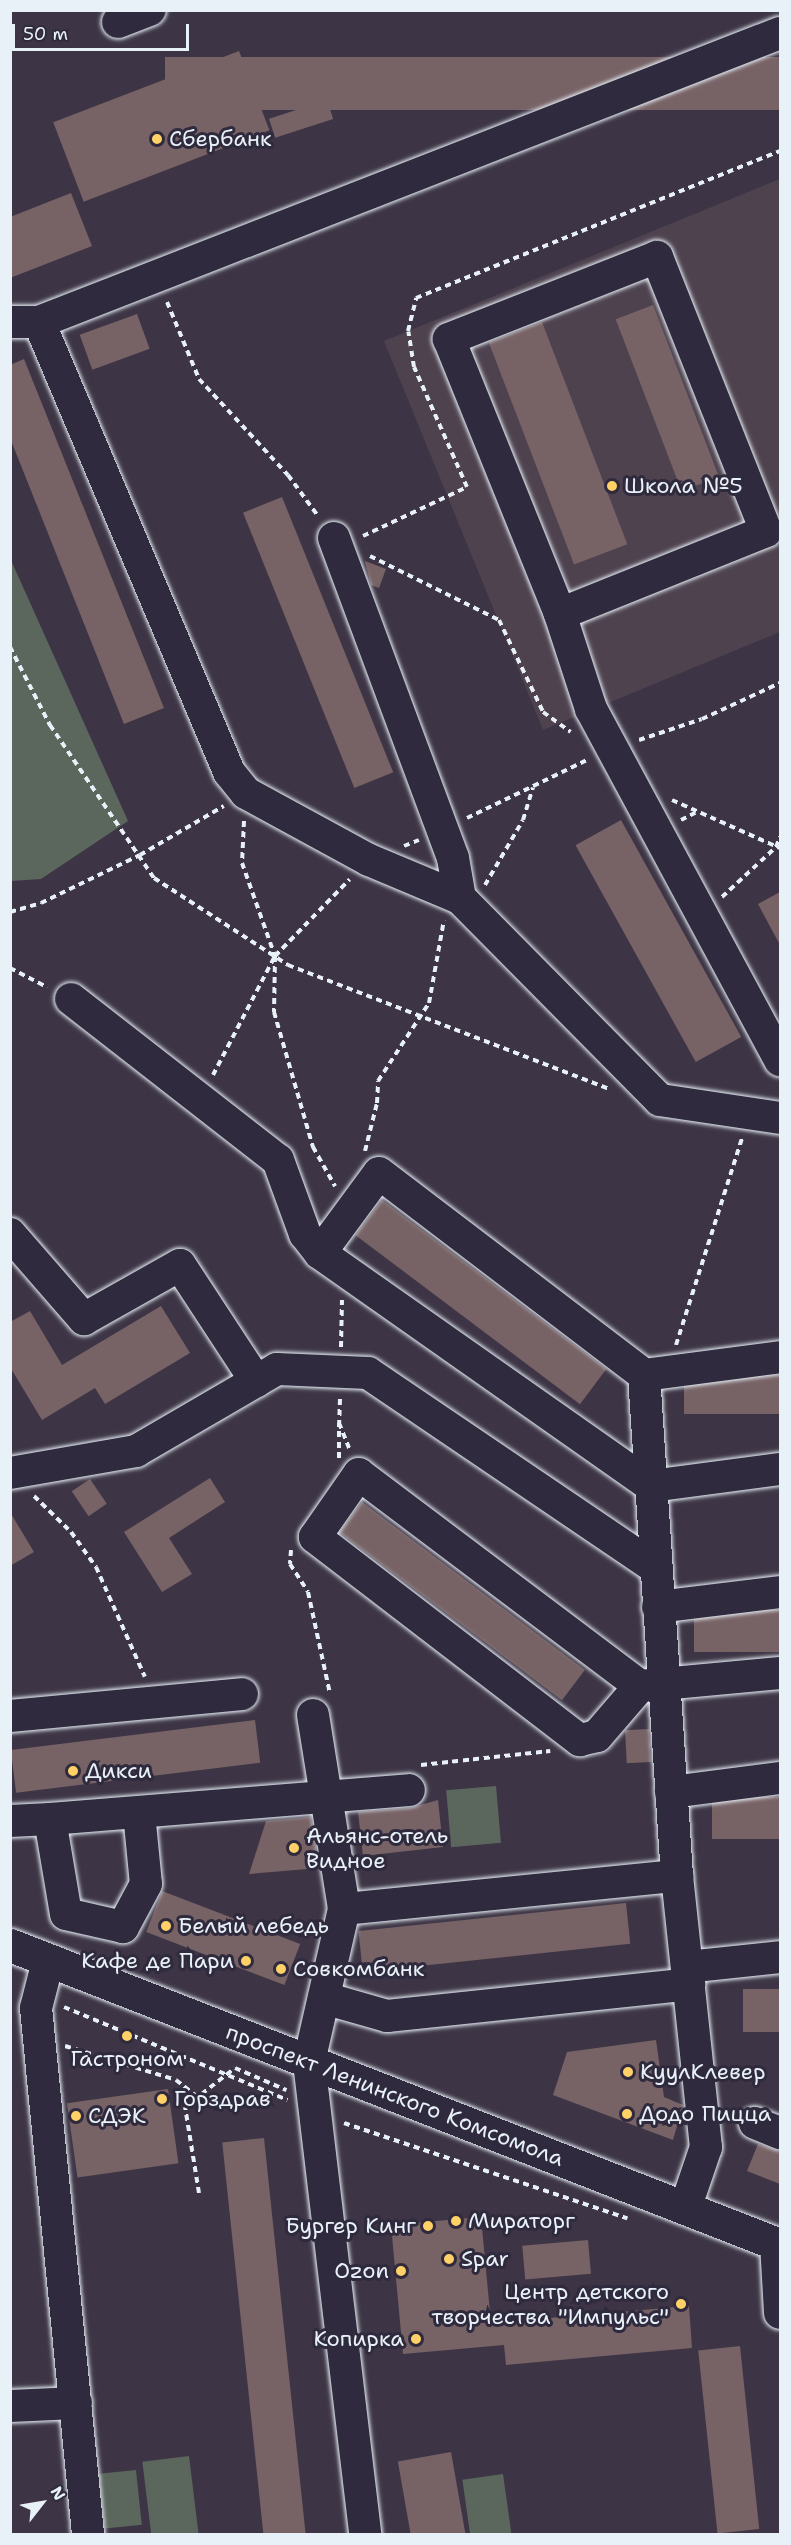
<!DOCTYPE html>
<meta charset="utf-8">
<style>
body{margin:0}
#map{position:relative;width:791px;height:2545px;overflow:hidden;background:#3d3545;font-family:"Shantell Sans",sans-serif}
div>[style]{position:absolute}
[style*='--x']{left:calc(var(--x)*1px);top:calc(var(--y)*1px);width:calc(var(--w)*1px);rotate:calc(var(--a)*1deg)}
.built>*{inset:0;background:#4e424f}
.green>*{inset:0;background:#5b675c;transform-origin:0 0}
.building>*{inset:0;background:#776265;transform-origin:0 0}
.path>*{height:4px;margin-top:-2px;transform-origin:0;background:repeating-linear-gradient(90deg,#e8f1f8 0 6px,transparent 0 10.5px)}
.roads{filter:drop-shadow(0 0 2px #e8f1f8) drop-shadow(0 0 2px #e8f1f8)}
.minor>*{height:32px;margin:-16px;padding:0 16px;transform-origin:16px;border-radius:16px;background:#2f2a3d}
.major>*{height:33px;margin:-16.5px;padding:0 16.5px;transform-origin:16.5px;border-radius:16.5px;background:#2f2a3d}
.dots>*{width:16px;height:16px;translate:-50% -50%;box-sizing:border-box;border:3px solid #2f2a3d;border-radius:50%}
span{translate:-50% -50%;white-space:nowrap;text-align:center;line-height:1.15;-webkit-text-stroke:6px #2f2a3d;paint-order:stroke}
.poi-label{font-size:22px;color:#e8f1f8}
.left{translate:0 -50%;text-align:left}
.right{translate:-100% -50%;text-align:right}
.street-label{font-size:22px;color:#e8f1f8}
.frame{position:absolute;inset:0;border:12px solid #e8f1f8;pointer-events:none}
.north{position:absolute;left:12px;top:2473px;width:60px;height:60px;-webkit-text-stroke:4px #2f2a3d;paint-order:stroke;rotate:59deg;font-size:16px;font-weight:700;line-height:24px;text-align:center;color:#e8f1f8}
.north::after{content:'';display:block;margin:auto;width:21px;height:27px;background:#e8f1f8;clip-path:polygon(50% 0,100% 100%,50% 72%,0 100%)}
.scale{position:absolute;left:12px;top:24px;width:177px;height:27px;box-sizing:border-box;border:3px solid #e8f1f8;border-top:0;padding-left:8px;font-size:18px;line-height:21px;white-space:nowrap;color:#e8f1f8;-webkit-text-stroke:4px #2f2a3d;paint-order:stroke}
</style>
<div id="map">
<div class="built">
<div style="clip-path:polygon(780px 179px,780px 632px,543px 730px,384px 341px)"></div>
</div>
<div class="green">
<div style="clip-path:polygon(10px 558px,128px 821px,41px 879px,11px 881px)"></div>
<div style="left:496px;top:1786px;width:57px;height:50px;rotate:85deg"></div>
<div style="left:189px;top:2456px;width:79px;height:47px;rotate:83deg"></div>
<div style="left:136px;top:2470px;width:55px;height:37px;rotate:84deg"></div>
<div style="left:503px;top:2474px;width:61px;height:41px;rotate:82deg"></div>
</div>
<div class="building">
<div style="left:239px;top:51px;width:85px;height:199px;rotate:69deg"></div>
<div style="left:780px;top:57px;width:53px;height:615px;rotate:90deg"></div>
<div style="left:327px;top:100px;width:20px;height:61px;rotate:72deg"></div>
<div style="clip-path:polygon(71px 193px,92px 246px,10px 278px,10px 217px)"></div>
<div style="left:653px;top:305px;width:184px;height:40px;rotate:69deg"></div>
<div style="left:137px;top:314px;width:37px;height:61px;rotate:70deg"></div>
<div style="left:542px;top:322px;width:238px;height:57px;rotate:69deg"></div>
<div style="clip-path:polygon(24px 359px,164px 708px,124px 724px,10px 438px,10px 365px)"></div>
<div style="left:282px;top:497px;width:297px;height:42px;rotate:68deg"></div>
<div style="clip-path:polygon(365px 561px,386px 569px,379px 588px,371px 585px)"></div>
<div style="left:621px;top:820px;width:248px;height:52px;rotate:61deg"></div>
<div style="clip-path:polygon(780px 892px,780px 945px,758px 904px)"></div>
<div style="left:382px;top:1200px;width:281px;height:44px;rotate:37deg"></div>
<div style="clip-path:polygon(161px 1306px,190px 1353px,105px 1404px,95px 1388px,42px 1420px,10px 1367px,10px 1322px,30px 1311px,62px 1365px)"></div>
<div style="left:780px;top:1375px;width:39px;height:96px;rotate:90deg"></div>
<div style="clip-path:polygon(210px 1478px,225px 1502px,169px 1538px,192px 1574px,162px 1592px,124px 1532px)"></div>
<div style="left:90px;top:1479px;width:30px;height:22px;rotate:56deg"></div>
<div style="left:362px;top:1502px;width:279px;height:38px;rotate:37deg"></div>
<div style="clip-path:polygon(10px 1512px,34px 1552px,10px 1566px)"></div>
<div style="left:780px;top:1610px;width:42px;height:86px;rotate:90deg"></div>
<div style="left:255px;top:1720px;width:43px;height:246px;rotate:83deg"></div>
<div style="left:649px;top:1729px;width:33px;height:24px;rotate:87deg"></div>
<div style="left:780px;top:1797px;width:42px;height:68px;rotate:90deg"></div>
<div style="clip-path:polygon(438px 1800px,443px 1847px,363px 1856px,358px 1812px,410px 1808px)"></div>
<div style="clip-path:polygon(311px 1817px,319px 1868px,249px 1874px,266px 1821px)"></div>
<div style="left:162px;top:1891px;width:148px;height:44px;rotate:21deg"></div>
<div style="left:626px;top:1903px;width:41px;height:269px;rotate:84deg"></div>
<div style="left:780px;top:1989px;width:43px;height:37px;rotate:90deg"></div>
<div style="clip-path:polygon(656px 2040px,664px 2097px,683px 2105px,673px 2140px,553px 2095px,567px 2052px)"></div>
<div style="left:168px;top:2089px;width:75px;height:102px;rotate:82deg"></div>
<div style="left:264px;top:2138px;width:399px;height:42px;rotate:84deg"></div>
<div style="clip-path:polygon(758px 2144px,780px 2151px,780px 2184px,747px 2171px)"></div>
<div style="clip-path:polygon(481px 2217px,491px 2323px,689px 2306px,692px 2348px,506px 2365px,504px 2345px,403px 2354px,391px 2225px)"></div>
<div style="left:588px;top:2240px;width:34px;height:66px;rotate:85deg"></div>
<div style="left:740px;top:2346px;width:184px;height:42px;rotate:84deg"></div>
<div style="left:451px;top:2452px;width:84px;height:54px;rotate:80deg"></div>
</div>
<div class="path">
<div style="--x:167;--y:302;--w:83;--a:67.4"></div>
<div style="--x:199;--y:379;--w:131;--a:47.2"></div>
<div style="--x:288;--y:475;--w:51;--a:53.8"></div>
<div style="--x:363;--y:536;--w:115;--a:-25.2"></div>
<div style="--x:467;--y:487;--w:131;--a:-113.8"></div>
<div style="--x:414;--y:367;--w:36;--a:-99"></div>
<div style="--x:408;--y:331;--w:34;--a:-76"></div>
<div style="--x:416;--y:298;--w:393;--a:-22"></div>
<div style="--x:370;--y:556;--w:144;--a:26.4"></div>
<div style="--x:499;--y:620;--w:102;--a:64.4"></div>
<div style="--x:543;--y:712;--w:34;--a:36"></div>
<div style="--x:10;--y:647;--w:88;--a:62.9"></div>
<div style="--x:50;--y:725;--w:185;--a:55.8"></div>
<div style="--x:154;--y:878;--w:160;--a:33"></div>
<div style="--x:288;--y:965;--w:344;--a:21.1"></div>
<div style="--x:639;--y:740;--w:66;--a:-18.4"></div>
<div style="--x:702;--y:719;--w:86;--a:-24.8"></div>
<div style="--x:672;--y:800;--w:118;--a:24"></div>
<div style="--x:467;--y:818;--w:133;--a:-25.8"></div>
<div style="--x:681;--y:820;--w:16;--a:-27"></div>
<div style="--x:244;--y:821;--w:42;--a:92.7"></div>
<div style="--x:242;--y:863;--w:99;--a:70.5"></div>
<div style="--x:275;--y:956;--w:56;--a:91"></div>
<div style="--x:274;--y:1012;--w:141;--a:73.9"></div>
<div style="--x:313;--y:1147;--w:45;--a:60.6"></div>
<div style="--x:404;--y:846;--w:16;--a:-22"></div>
<div style="--x:485;--y:885;--w:75;--a:-59.7"></div>
<div style="--x:523;--y:820;--w:34;--a:-73"></div>
<div style="--x:722;--y:897;--w:74;--a:-42.8"></div>
<div style="--x:776;--y:847;--w:11;--a:-68"></div>
<div style="--x:10;--y:912;--w:32;--a:-16"></div>
<div style="--x:41;--y:903;--w:110;--a:-25.9"></div>
<div style="--x:140;--y:855;--w:97;--a:-30.3"></div>
<div style="--x:10;--y:968;--w:42;--a:27.2"></div>
<div style="--x:213;--y:1075;--w:134;--a:-62.5"></div>
<div style="--x:275;--y:956;--w:107;--a:-45.8"></div>
<div style="--x:365;--y:1151;--w:49;--a:-76"></div>
<div style="--x:377;--y:1103;--w:22;--a:-87"></div>
<div style="--x:378;--y:1081;--w:93;--a:-56.8"></div>
<div style="--x:429;--y:1003;--w:84;--a:-79.8"></div>
<div style="--x:676;--y:1345;--w:217;--a:-72.3"></div>
<div style="--x:341;--y:1347;--w:47;--a:-88.8"></div>
<div style="--x:340;--y:1399;--w:24;--a:92"></div>
<div style="--x:339;--y:1423;--w:29;--a:68"></div>
<div style="--x:339;--y:1458;--w:35;--a:-90"></div>
<div style="--x:34;--y:1496;--w:52;--a:44.2"></div>
<div style="--x:71;--y:1532;--w:43;--a:54.5"></div>
<div style="--x:96;--y:1567;--w:120;--a:66"></div>
<div style="--x:291;--y:1550;--w:14;--a:94"></div>
<div style="--x:290;--y:1564;--w:33;--a:57"></div>
<div style="--x:308;--y:1592;--w:104;--a:77.8"></div>
<div style="--x:421;--y:1765;--w:130;--a:-6.2"></div>
<div style="--x:64;--y:2007;--w:242;--a:22.6"></div>
<div style="--x:65;--y:2046;--w:116;--a:17"></div>
<div style="--x:176;--y:2080;--w:28;--a:38"></div>
<div style="--x:344;--y:2123;--w:299;--a:18.6"></div>
<div style="--x:199;--y:2193;--w:87;--a:-99.2"></div>
<div style="--x:185;--y:2107;--w:63;--a:-38"></div>
<div style="--x:235;--y:2068;--w:56;--a:23.3"></div>
</div>
<div class="roads">
<div class="minor">
<div style="--x:118;--y:22;--w:34;--a:-21"></div>
<div style="--x:10;--y:322;--w:29;--a:0"></div>
<div style="--x:39;--y:322;--w:795;--a:-21.31"></div>
<div style="--x:39;--y:322;--w:488;--a:67.1"></div>
<div style="--x:229;--y:772;--w:27;--a:51"></div>
<div style="--x:246;--y:793;--w:140;--a:28.6"></div>
<div style="--x:369;--y:860;--w:99;--a:22.7"></div>
<div style="--x:460;--y:898;--w:284;--a:45.3"></div>
<div style="--x:660;--y:1100;--w:121;--a:8.5"></div>
<div style="--x:334;--y:538;--w:341;--a:69.6"></div>
<div style="--x:453;--y:858;--w:41;--a:80.1"></div>
<div style="--x:560;--y:614;--w:222;--a:-21.9"></div>
<div style="--x:766;--y:531;--w:295;--a:-111.7"></div>
<div style="--x:657;--y:257;--w:224;--a:158.5"></div>
<div style="--x:449;--y:339;--w:297;--a:68"></div>
<div style="--x:560;--y:614;--w:100;--a:71.9"></div>
<div style="--x:591;--y:709;--w:399;--a:61.7"></div>
<div style="--x:71;--y:999;--w:262;--a:37.9"></div>
<div style="--x:278;--y:1160;--w:79;--a:70"></div>
<div style="--x:305;--y:1234;--w:24;--a:52"></div>
<div style="--x:320;--y:1253;--w:405;--a:35.1"></div>
<div style="--x:651;--y:1486;--w:130;--a:-7.5"></div>
<div style="--x:10;--y:1234;--w:113;--a:49"></div>
<div style="--x:84;--y:1319;--w:110;--a:-29.4"></div>
<div style="--x:180;--y:1265;--w:139;--a:56.8"></div>
<div style="--x:320;--y:1253;--w:99;--a:-53.6"></div>
<div style="--x:379;--y:1173;--w:333;--a:37.3"></div>
<div style="--x:644;--y:1375;--w:502;--a:86.23"></div>
<div style="--x:677;--y:1876;--w:273;--a:83.9"></div>
<div style="--x:706;--y:2147;--w:62;--a:108.7"></div>
<div style="--x:644;--y:1375;--w:137;--a:-7.5"></div>
<div style="--x:10;--y:1473;--w:128;--a:-9.9"></div>
<div style="--x:136;--y:1451;--w:163;--a:-30.2"></div>
<div style="--x:277;--y:1369;--w:91;--a:2.5"></div>
<div style="--x:368;--y:1373;--w:346;--a:34.1"></div>
<div style="--x:658;--y:1607;--w:123;--a:-7"></div>
<div style="--x:640;--y:1686;--w:352;--a:-143"></div>
<div style="--x:359;--y:1474;--w:77;--a:124.9"></div>
<div style="--x:315;--y:1537;--w:334;--a:37.5"></div>
<div style="--x:580;--y:1740;--w:17;--a:-13"></div>
<div style="--x:597;--y:1736;--w:66;--a:-49.3"></div>
<div style="--x:640;--y:1686;--w:141;--a:-5.3"></div>
<div style="--x:313;--y:1715;--w:196;--a:80.9"></div>
<div style="--x:344;--y:1909;--w:157;--a:102.9"></div>
<div style="--x:309;--y:2062;--w:475;--a:83.2"></div>
<div style="--x:10;--y:1716;--w:233;--a:-5.4"></div>
<div style="--x:671;--y:1792;--w:110;--a:-7.3"></div>
<div style="--x:139;--y:1813;--w:71;--a:84.4"></div>
<div style="--x:146;--y:1884;--w:49;--a:118.1"></div>
<div style="--x:123;--y:1927;--w:58;--a:-167.2"></div>
<div style="--x:66;--y:1914;--w:96;--a:-99.6"></div>
<div style="--x:50;--y:1819;--w:360;--a:-4.6"></div>
<div style="--x:10;--y:1821;--w:40;--a:-2.9"></div>
<div style="--x:344;--y:1909;--w:335;--a:-5.7"></div>
<div style="--x:48;--y:1961;--w:49;--a:104.3"></div>
<div style="--x:36;--y:2008;--w:529;--a:84.35"></div>
<div style="--x:687;--y:1967;--w:94;--a:-6.1"></div>
<div style="--x:324;--y:1998;--w:66;--a:15.9"></div>
<div style="--x:387;--y:2016;--w:304;--a:-6"></div>
<div style="--x:755;--y:2123;--w:27;--a:22"></div>
<div style="--x:776;--y:2243;--w:70;--a:86.7"></div>
<div style="--x:10;--y:2406;--w:66;--a:-2.6"></div>
</div>
<div class="major">
<div style="--x:10;--y:1945;--w:826;--a:21.29"></div>
</div>
</div>
<div class="dots">
<div style="left:157px;top:139px;background:#ffd166"></div>
<div style="left:612px;top:486px;background:#ffd166"></div>
<div style="left:73px;top:1771px;background:#ffd166"></div>
<div style="left:294px;top:1848px;background:#ffd166"></div>
<div style="left:166px;top:1926px;background:#ffd166"></div>
<div style="left:246px;top:1961px;background:#ffd166"></div>
<div style="left:281px;top:1969px;background:#ffd166"></div>
<div style="left:127px;top:2036px;background:#ffd166"></div>
<div style="left:628px;top:2072px;background:#ffd166"></div>
<div style="left:162px;top:2099px;background:#ffd166"></div>
<div style="left:627px;top:2114px;background:#ffd166"></div>
<div style="left:76px;top:2116px;background:#ffd166"></div>
<div style="left:456px;top:2221px;background:#ffd166"></div>
<div style="left:428px;top:2226px;background:#ffd166"></div>
<div style="left:449px;top:2259px;background:#ffd166"></div>
<div style="left:401px;top:2271px;background:#ffd166"></div>
<div style="left:681px;top:2304px;background:#ffd166"></div>
<div style="left:416px;top:2339px;background:#ffd166"></div>
</div>
<div class="poi-label">
<span class="left" style="left:169px;top:139px">Сбербанк</span>
<span class="left" style="left:624px;top:486px">Школа №5</span>
<span class="left" style="left:85px;top:1771px">Дикси</span>
<span class="left" style="left:306px;top:1848px">Альянс-отель<br>Видное</span>
<span class="left" style="left:178px;top:1926px">Белый лебедь</span>
<span class="right" style="left:234px;top:1961px">Кафе де Пари</span>
<span class="left" style="left:293px;top:1969px">Совкомбанк</span>
<span style="left:127px;top:2059px">Гастроном</span>
<span class="left" style="left:640px;top:2072px">КуулКлевер</span>
<span class="left" style="left:174px;top:2099px">Горздрав</span>
<span class="left" style="left:639px;top:2114px">Додо Пицца</span>
<span class="left" style="left:88px;top:2116px">СДЭК</span>
<span class="left" style="left:468px;top:2221px">Мираторг</span>
<span class="right" style="left:416px;top:2226px">Бургер Кинг</span>
<span class="left" style="left:461px;top:2259px">Spar</span>
<span class="right" style="left:389px;top:2271px">Ozon</span>
<span class="right" style="left:669px;top:2304px">Центр детского<br>творчества "Импульс"</span>
<span class="right" style="left:404px;top:2339px">Копирка</span>
</div>
<div class="street-label">
<span style="left:395px;top:2095px;rotate:21deg">проспект Ленинского Комсомола</span>
</div>
<div class="frame"></div>
<div class="north">N</div>
<div class="scale">50 m</div>
</div>
